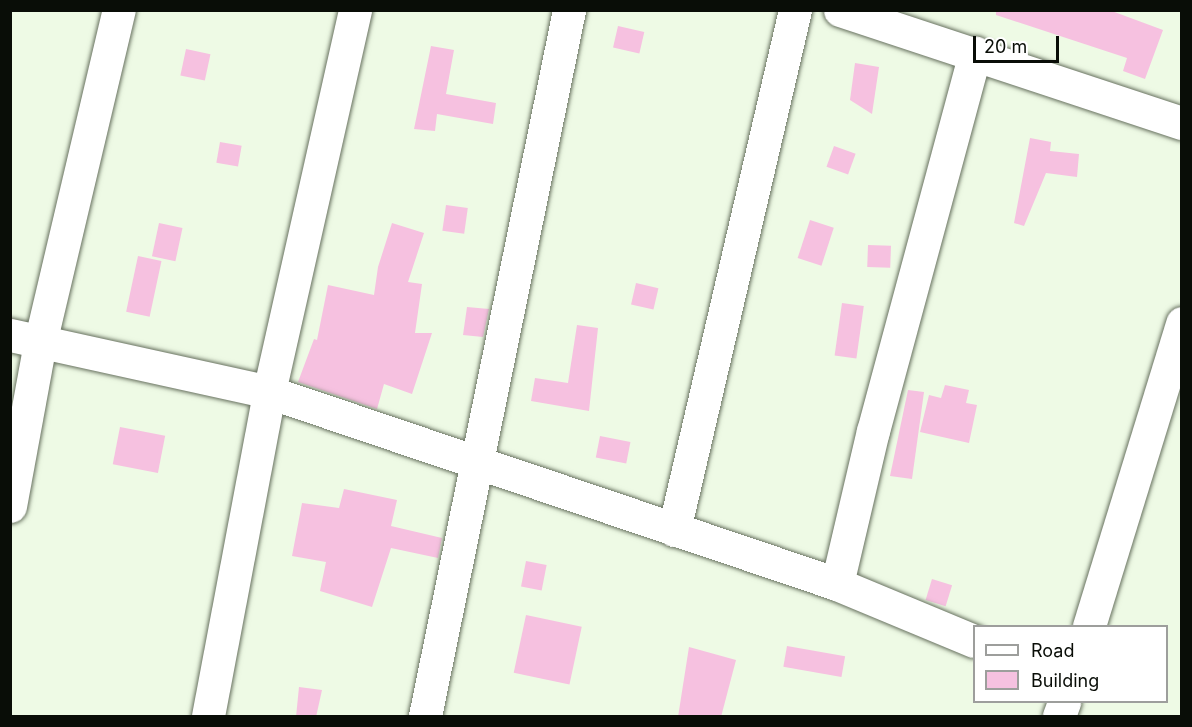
<!DOCTYPE html>
<style>
body{margin:0}
#map{position:relative;width:1192px;height:727px;overflow:hidden;background:#eefae5;font-family:Inter,sans-serif}
div>[style]{position:absolute}
[style*='--x']{left:calc(var(--x)*1px);top:calc(var(--y)*1px);width:calc(var(--w)*1px);rotate:calc(var(--a)*1deg)}
.building>*{inset:0;background:#f6c1e0;transform-origin:0 0}
.roads{filter:drop-shadow(0 0 2px #67715f) drop-shadow(0 0 2px #67715f)}
.minor>*{height:33px;margin:-16.5px;padding:0 16.5px;transform-origin:16.5px;border-radius:16.5px;background:#fff}
span{translate:-50% -50%;white-space:nowrap;text-align:center;line-height:1.15;-webkit-text-stroke:6px #fff;paint-order:stroke}
.frame{position:absolute;inset:0;border:12px solid #090d07;pointer-events:none}
.legend{position:absolute;left:973px;top:625px;width:195px;height:78px;box-sizing:border-box;background:#fff;border:2px solid #9d9e9c;margin:0;padding:8px 10px;list-style:none;font-size:18px;color:#090d07}
.legend li{display:flex;align-items:center;gap:12px;height:30px}
.legend b{width:30px;border:2px solid #9d9e9c}
.scale{position:absolute;left:973px;top:36px;width:86px;height:27px;box-sizing:border-box;border:3px solid #090d07;border-top:0;padding-left:8px;font-size:18px;line-height:21px;white-space:nowrap;color:#090d07;-webkit-text-stroke:4px #fff;paint-order:stroke}
</style>
<div id="map">
<div class="building">
<div style="clip-path:polygon(996px 10px,1109px 10px,1163px 30px,1145px 79px,1123px 71px,1127px 58px,996px 15px)"></div>
<div style="left:618px;top:26px;width:27px;height:22px;rotate:13deg"></div>
<div style="clip-path:polygon(431px 46px,454px 50px,446px 94px,496px 103px,493px 124px,437px 114px,435px 131px,414px 129px)"></div>
<div style="left:186px;top:49px;width:25px;height:27px;rotate:12deg"></div>
<div style="clip-path:polygon(855px 63px,879px 67px,872px 114px,850px 100px)"></div>
<div style="clip-path:polygon(1030px 138px,1051px 142px,1050px 151px,1079px 154px,1077px 177px,1046px 173px,1024px 226px,1014px 223px)"></div>
<div style="left:220px;top:142px;width:22px;height:21px;rotate:10deg"></div>
<div style="left:834px;top:146px;width:23px;height:22px;rotate:20deg"></div>
<div style="left:446px;top:205px;width:22px;height:26px;rotate:8deg"></div>
<div style="left:810px;top:220px;width:25px;height:40px;rotate:18deg"></div>
<div style="left:159px;top:223px;width:24px;height:34px;rotate:12deg"></div>
<div style="clip-path:polygon(392px 223px,424px 233px,408px 282px,422px 284px,415px 333px,432px 333px,412px 394px,384px 384px,377px 409px,298px 382px,314px 339px,317px 340px,328px 285px,374px 295px,378px 267px)"></div>
<div style="left:868px;top:245px;width:23px;height:22px;rotate:2deg"></div>
<div style="left:138px;top:256px;width:24px;height:57px;rotate:12deg"></div>
<div style="left:636px;top:283px;width:23px;height:22px;rotate:13deg"></div>
<div style="left:842px;top:303px;width:22px;height:53px;rotate:8deg"></div>
<div style="clip-path:polygon(467px 307px,489px 309px,483px 337px,463px 335px)"></div>
<div style="clip-path:polygon(577px 325px,598px 328px,589px 411px,531px 401px,535px 378px,568px 383px)"></div>
<div style="clip-path:polygon(945px 385px,969px 390px,966px 403px,977px 405px,969px 443px,920px 432px,929px 395px,941px 398px)"></div>
<div style="clip-path:polygon(908px 390px,924px 392px,912px 479px,890px 476px)"></div>
<div style="left:120px;top:427px;width:46px;height:38px;rotate:11deg"></div>
<div style="left:600px;top:436px;width:31px;height:22px;rotate:11deg"></div>
<div style="clip-path:polygon(344px 489px,397px 500px,391px 526px,442px 538px,438px 558px,391px 548px,372px 607px,320px 591px,326px 562px,292px 556px,302px 503px,339px 508px)"></div>
<div style="left:526px;top:561px;width:21px;height:26px;rotate:11deg"></div>
<div style="left:932px;top:579px;width:21px;height:22px;rotate:17deg"></div>
<div style="left:526px;top:615px;width:57px;height:59px;rotate:12deg"></div>
<div style="left:787px;top:646px;width:59px;height:21px;rotate:10deg"></div>
<div style="clip-path:polygon(689px 647px,736px 660px,721px 717px,678px 717px)"></div>
<div style="clip-path:polygon(299px 687px,322px 690px,316px 717px,296px 717px)"></div>
</div>
<div class="roads">
<div class="minor">
<div style="--x:840;--y:10;--w:360;--a:18.3"></div>
<div style="--x:10;--y:335;--w:265;--a:12.4"></div>
<div style="--x:269;--y:392;--w:600;--a:18.68"></div>
<div style="--x:837;--y:584;--w:148;--a:22.6"></div>
<div style="--x:10;--y:506;--w:166;--a:-79.6"></div>
<div style="--x:40;--y:343;--w:342;--a:-76.7"></div>
<div style="--x:674;--y:530;--w:534;--a:-76.9"></div>
<div style="--x:837;--y:584;--w:157;--a:-76.8"></div>
<div style="--x:873;--y:431;--w:392;--a:-74.9"></div>
<div style="--x:1089;--y:626;--w:317;--a:-72.9"></div>
<div style="--x:208;--y:716;--w:330;--a:-79.3"></div>
<div style="--x:269;--y:392;--w:392;--a:-77.3"></div>
<div style="--x:425;--y:716;--w:721;--a:-78.47"></div>
<div style="--x:1059;--y:716;--w:15;--a:-70"></div>
</div>
</div>
<div class="frame"></div>
<ul class="legend">
<li><b style="height:8px;background:#fff"></b>Road</li>
<li><b style="height:16px;background:#f6c1e0"></b>Building</li>
</ul>
<div class="scale">20 m</div>
</div>
